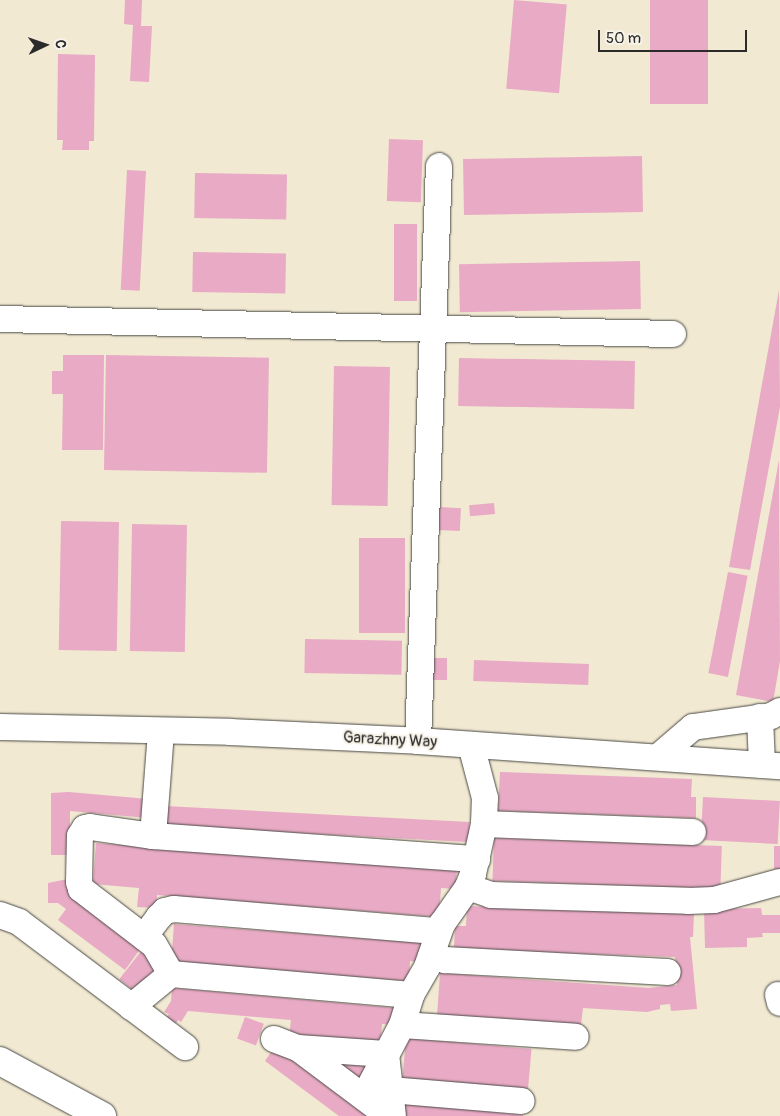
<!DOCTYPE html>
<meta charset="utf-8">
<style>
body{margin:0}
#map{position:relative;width:780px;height:1116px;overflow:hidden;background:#f1e9d2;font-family:Pangolin,sans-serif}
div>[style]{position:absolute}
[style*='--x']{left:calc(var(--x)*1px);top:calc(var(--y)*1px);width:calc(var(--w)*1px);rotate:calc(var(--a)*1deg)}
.building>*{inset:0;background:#e8aac4;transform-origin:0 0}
.roads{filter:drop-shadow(0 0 1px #494844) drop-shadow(0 0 1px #494844)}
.minor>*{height:26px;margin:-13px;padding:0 13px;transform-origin:13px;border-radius:13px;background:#fff}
.major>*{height:28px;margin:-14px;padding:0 14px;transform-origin:14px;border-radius:14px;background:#fff}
span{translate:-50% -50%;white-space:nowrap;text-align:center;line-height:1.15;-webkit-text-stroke:4px #f7f3e8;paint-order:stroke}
.street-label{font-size:16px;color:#2b2b2b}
.north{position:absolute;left:20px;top:20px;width:50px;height:50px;-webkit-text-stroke:4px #f7f3e8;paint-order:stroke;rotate:87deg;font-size:14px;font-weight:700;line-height:20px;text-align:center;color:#2b2b2b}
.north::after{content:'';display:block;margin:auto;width:18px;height:22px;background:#2b2b2b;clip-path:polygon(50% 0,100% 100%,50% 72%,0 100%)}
.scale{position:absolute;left:598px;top:30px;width:149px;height:22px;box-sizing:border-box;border:2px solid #2b2b2b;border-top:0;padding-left:6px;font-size:15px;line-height:18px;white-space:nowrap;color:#2b2b2b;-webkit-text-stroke:4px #f7f3e8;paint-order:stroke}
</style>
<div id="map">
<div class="building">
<div style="clip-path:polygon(125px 0,142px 0,141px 26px,152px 26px,149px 82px,130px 81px,133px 25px,124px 24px)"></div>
<div style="left:514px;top:0;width:53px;height:89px;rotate:5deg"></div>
<div style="left:650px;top:0;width:58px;height:104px"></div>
<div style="clip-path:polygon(58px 54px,95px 55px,94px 141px,89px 141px,89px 150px,62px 150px,63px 140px,57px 140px)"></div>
<div style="left:389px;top:139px;width:34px;height:62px;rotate:2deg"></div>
<div style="left:642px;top:156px;width:56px;height:179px;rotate:89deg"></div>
<div style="left:127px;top:170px;width:19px;height:120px;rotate:3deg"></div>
<div style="left:195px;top:173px;width:92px;height:45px;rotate:1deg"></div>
<div style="left:394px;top:224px;width:23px;height:77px"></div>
<div style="left:193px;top:252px;width:93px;height:40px;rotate:1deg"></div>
<div style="left:640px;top:261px;width:48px;height:181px;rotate:89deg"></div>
<div style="clip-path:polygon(779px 290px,780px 407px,750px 570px,729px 567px)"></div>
<div style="clip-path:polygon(63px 355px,104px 355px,103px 450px,62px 450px,63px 394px,52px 394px,52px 371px,63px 371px)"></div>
<div style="left:106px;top:355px;width:163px;height:115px;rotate:1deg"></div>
<div style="left:459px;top:358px;width:176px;height:48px;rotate:1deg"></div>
<div style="left:334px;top:366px;width:56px;height:139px;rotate:1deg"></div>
<div style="clip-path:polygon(779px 460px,780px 661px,773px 702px,736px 695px)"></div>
<div style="left:494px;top:503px;width:11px;height:25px;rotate:85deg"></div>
<div style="left:439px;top:507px;width:22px;height:23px;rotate:3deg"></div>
<div style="left:61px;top:521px;width:58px;height:129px;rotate:1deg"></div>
<div style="left:132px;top:524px;width:55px;height:127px;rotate:1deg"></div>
<div style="left:359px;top:538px;width:46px;height:95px"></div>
<div style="left:728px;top:572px;width:20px;height:103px;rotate:11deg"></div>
<div style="left:305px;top:639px;width:97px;height:34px;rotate:1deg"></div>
<div style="left:433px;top:658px;width:14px;height:22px"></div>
<div style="left:474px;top:660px;width:115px;height:21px;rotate:2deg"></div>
<div style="clip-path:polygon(500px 772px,692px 779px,691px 797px,696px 797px,696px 818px,498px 811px)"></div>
<div style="clip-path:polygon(69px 792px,148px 799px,147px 818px,70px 811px,70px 855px,51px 855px,51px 793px)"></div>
<div style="left:703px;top:797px;width:77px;height:43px;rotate:3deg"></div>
<div style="left:165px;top:806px;width:305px;height:20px;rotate:3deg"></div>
<div style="left:494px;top:838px;width:228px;height:43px;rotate:2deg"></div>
<div style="clip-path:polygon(96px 843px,457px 871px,455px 889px,441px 888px,439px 917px,157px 895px,156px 908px,137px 907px,139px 888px,93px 884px)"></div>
<div style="left:774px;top:846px;width:6px;height:23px"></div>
<div style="clip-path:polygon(68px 879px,141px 948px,125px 970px,58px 920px,66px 909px,58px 903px,48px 903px,48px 883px)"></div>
<div style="clip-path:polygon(467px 906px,694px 914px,693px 937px,690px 937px,697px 1009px,671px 1011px,670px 1004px,660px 1005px,660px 1009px,647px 1012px,583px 1008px,581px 1025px,437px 1016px,440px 973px,649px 988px,677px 985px,675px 957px,454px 949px,455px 926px,466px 926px)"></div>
<div style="clip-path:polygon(761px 908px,762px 915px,780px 915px,780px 933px,762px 933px,763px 937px,747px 938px,747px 947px,705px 948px,704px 909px)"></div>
<div style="clip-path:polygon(174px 924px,423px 943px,421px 962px,410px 961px,409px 981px,171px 964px)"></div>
<div style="left:142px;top:950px;width:23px;height:37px;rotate:38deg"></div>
<div style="clip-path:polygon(172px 988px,395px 1008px,394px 1025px,382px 1024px,380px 1047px,289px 1038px,291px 1020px,188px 1011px,181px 1022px,178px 1020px,175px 1025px,165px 1020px,169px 1014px,164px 1012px,171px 1001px)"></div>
<div style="left:245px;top:1017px;width:20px;height:23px;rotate:20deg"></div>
<div style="left:406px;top:1038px;width:126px;height:42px;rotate:5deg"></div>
<div style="clip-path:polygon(284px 1051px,373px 1116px,339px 1116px,265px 1061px,271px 1052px)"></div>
<div style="clip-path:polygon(345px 1057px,358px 1057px,372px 1068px,360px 1085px,337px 1068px)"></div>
<div style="clip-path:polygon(405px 1103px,523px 1115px,523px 1116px,403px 1116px)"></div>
</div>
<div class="roads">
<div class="minor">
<div style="--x:0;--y:319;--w:673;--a:1.28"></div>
<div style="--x:760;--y:717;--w:48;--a:87.6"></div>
<div style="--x:0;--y:727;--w:230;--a:1.2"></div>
<div style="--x:230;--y:732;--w:188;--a:2.7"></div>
<div style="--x:418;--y:741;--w:363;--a:4"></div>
<div style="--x:418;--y:741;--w:575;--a:-87.91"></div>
<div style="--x:658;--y:757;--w:46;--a:-40.6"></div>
<div style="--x:693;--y:727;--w:79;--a:-8"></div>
<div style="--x:771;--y:716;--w:10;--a:-29"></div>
<div style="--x:484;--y:824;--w:209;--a:2.2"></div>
<div style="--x:153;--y:836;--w:105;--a:-85.6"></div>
<div style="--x:468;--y:887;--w:24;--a:19"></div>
<div style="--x:491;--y:895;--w:197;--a:1.7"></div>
<div style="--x:688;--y:901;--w:26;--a:-2"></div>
<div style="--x:714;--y:900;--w:68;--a:-15.3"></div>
<div style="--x:0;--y:915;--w:20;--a:20"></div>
<div style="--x:19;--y:922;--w:208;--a:37"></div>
<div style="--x:144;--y:937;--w:25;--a:-53"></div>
<div style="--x:159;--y:917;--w:8;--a:-45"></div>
<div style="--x:165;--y:911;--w:9;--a:-13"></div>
<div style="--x:174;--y:909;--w:265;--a:4.8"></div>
<div style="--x:431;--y:956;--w:15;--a:16"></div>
<div style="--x:445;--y:960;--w:223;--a:3.1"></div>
<div style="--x:171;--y:974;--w:34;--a:-120"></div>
<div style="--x:154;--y:945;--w:92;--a:-142.5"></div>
<div style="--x:81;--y:889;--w:7;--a:-106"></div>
<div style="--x:79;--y:882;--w:46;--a:-88.8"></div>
<div style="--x:80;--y:836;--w:9;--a:-58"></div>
<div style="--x:85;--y:828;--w:5;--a:-11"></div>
<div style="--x:90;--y:827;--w:64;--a:8.1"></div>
<div style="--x:153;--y:836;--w:325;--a:4.1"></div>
<div style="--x:778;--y:995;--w:8;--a:76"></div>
<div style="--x:131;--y:1007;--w:52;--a:-39.5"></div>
<div style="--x:171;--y:974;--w:241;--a:5"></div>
<div style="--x:402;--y:1025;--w:174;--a:3.9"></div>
<div style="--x:274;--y:1039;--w:26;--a:21"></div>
<div style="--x:298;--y:1048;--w:100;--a:36.9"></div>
<div style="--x:298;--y:1048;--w:88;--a:3.9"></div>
<div style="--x:386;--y:1054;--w:62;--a:83.6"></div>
<div style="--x:390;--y:1090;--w:132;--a:4.8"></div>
<div style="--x:364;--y:1097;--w:81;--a:-62.2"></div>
<div style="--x:402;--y:1025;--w:31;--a:-73"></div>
<div style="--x:411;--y:995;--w:32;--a:-60"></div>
<div style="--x:427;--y:967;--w:46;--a:-70.8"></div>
<div style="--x:442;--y:924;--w:45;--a:-54.9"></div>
<div style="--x:468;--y:887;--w:14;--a:-69"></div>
<div style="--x:473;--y:874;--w:51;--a:-77.6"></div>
<div style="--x:484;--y:824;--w:26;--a:-88"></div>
<div style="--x:485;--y:798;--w:55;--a:-104.8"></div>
</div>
<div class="major">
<div style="--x:0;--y:1061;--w:116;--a:28.3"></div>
</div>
</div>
<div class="street-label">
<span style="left:390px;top:740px;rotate:3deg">Garazhny Way</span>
</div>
<div class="north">С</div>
<div class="scale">50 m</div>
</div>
